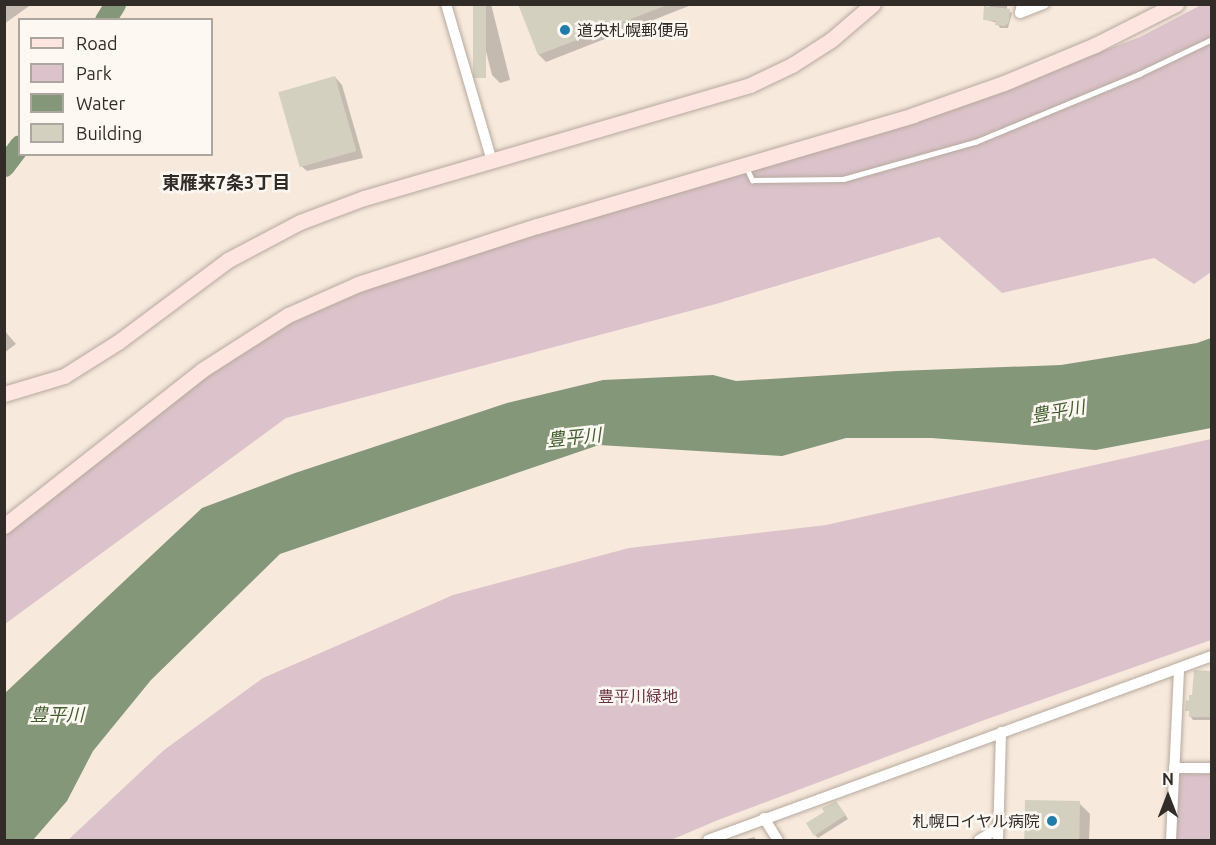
<!DOCTYPE html>
<meta charset="utf-8">
<style>
body{margin:0}
#map{position:relative;width:1216px;height:845px;overflow:hidden;background:#f7e9dc;font-family:Ubuntu,"Noto Sans JP",sans-serif}
div>[style]{position:absolute}
[style*='--x']{left:calc(var(--x)*1px);top:calc(var(--y)*1px);width:calc(var(--w)*1px);rotate:calc(var(--a)*1deg)}
.green>*{inset:0;background:#dcc3cb}
.water>*{inset:0;background:#849779}
.shadow>*{inset:0;background:#0003;transform-origin:0 0}
.river>*{height:21px;margin:-10.5px;padding:0 10.5px;transform-origin:10.5px;border-radius:10.5px;background:#849779}
.building>*{inset:0;background:#d3d0c0;transform-origin:0 0}
.roads{filter:drop-shadow(0 0 2px #b6a99d) drop-shadow(0 0 2px #b6a99d)}
.lane>*{height:5px;margin:-2.5px;padding:0 2.5px;transform-origin:2.5px;border-radius:2.5px;background:#fff}
.street>*{height:10px;margin:-5px;padding:0 5px;transform-origin:5px;border-radius:5px;background:#fff}
.secondary>*{height:15px;margin:-7.5px;padding:0 7.5px;transform-origin:7.5px;border-radius:7.5px;background:#fee5e0}
.dots>*{width:16px;height:16px;translate:-50% -50%;box-sizing:border-box;border:3px solid #fef8f3;border-radius:50%}
span{translate:-50% -50%;white-space:nowrap;text-align:center;line-height:1.15;-webkit-text-stroke:5px #fef8f3;paint-order:stroke}
.poi-label{font-size:16px;color:#312c27}
.left{translate:0 -50%;text-align:left}
.right{translate:-100% -50%;text-align:right}
.park-label{font-size:16px;color:#663144}
.neighbourhood-label{font-size:18px;color:#312c27;font-weight:700}
.water-label{font-size:18px;color:#405d2e;font-style:italic}
.frame{position:absolute;inset:0;border:6px solid #312c27;pointer-events:none}
.legend{position:absolute;left:18px;top:18px;width:195px;height:138px;box-sizing:border-box;background:#fef8f3;border:2px solid #aca6a1;margin:0;padding:8px 10px;list-style:none;font-size:18px;color:#312c27}
.legend li{display:flex;align-items:center;gap:12px;height:30px}
.legend b{width:30px;border:2px solid #aca6a1}
.north{position:absolute;left:1138px;top:767px;width:60px;height:60px;-webkit-text-stroke:4px #fef8f3;paint-order:stroke;rotate:0deg;font-size:16px;font-weight:700;line-height:24px;text-align:center;color:#312c27}
.north::after{content:'';display:block;margin:auto;width:21px;height:27px;background:#312c27;clip-path:polygon(50% 0,100% 100%,50% 72%,0 100%)}
</style>
<div id="map">
<div class="green">
<div style="clip-path:polygon(1201px 5px,1211px 5px,1211px 272px,1194px 284px,1154px 258px,1002px 293px,939px 237px,716px 304px,286px 418px,5px 624px,5px 535px,187px 390px,289px 324px,396px 277px,910px 123px,1140px 37px)"></div>
<div style="clip-path:polygon(1211px 439px,1211px 640px,987px 719px,718px 820px,671px 840px,68px 840px,164px 750px,263px 678px,453px 595px,629px 548px,826px 525px)"></div>
<div style="clip-path:polygon(1180px 773px,1211px 774px,1211px 840px,1175px 840px,1178px 776px)"></div>
</div>
<div class="water">
<div style="clip-path:polygon(1211px 338px,1211px 428px,1096px 450px,931px 438px,846px 438px,782px 456px,599px 445px,280px 554px,151px 680px,93px 751px,67px 801px,33px 840px,5px 840px,5px 693px,202px 508px,295px 473px,507px 403px,603px 380px,713px 375px,736px 381px,897px 371px,1061px 365px,1197px 343px)"></div>
</div>
<div class="shadow">
<div style="clip-path:polygon(4px 4px,32px 4px,4px 24px)"></div>
<div style="clip-path:polygon(474px 4px,491px 4px,510px 80px,500px 83px,492px 75px)"></div>
<div style="clip-path:polygon(519px 4px,694px 4px,546px 62px,539px 55px)"></div>
<div style="clip-path:polygon(991px 4px,1007px 4px,1007px 10px,1012px 13px,1008px 28px,1000px 28px,997px 23px,984px 19px)"></div>
<div style="clip-path:polygon(335px 77px,342px 85px,363px 158px,307px 171px,299px 164px)"></div>
<div style="clip-path:polygon(4px 330px,16px 344px,4px 353px)"></div>
<div style="clip-path:polygon(1196px 672px,1212px 672px,1212px 720px,1193px 720px,1190px 716px)"></div>
<div style="left:1210px;top:732px;width:2px;height:18px"></div>
<div style="clip-path:polygon(1027px 801px,1079px 803px,1090px 814px,1089px 840px,1026px 840px)"></div>
<div style="clip-path:polygon(839px 806px,848px 819px,818px 838px,815px 835px)"></div>
<div style="clip-path:polygon(754px 837px,757px 840px,742px 840px)"></div>
</div>
<div class="river">
<div style="--x:105;--y:20;--w:19;--a:-58"></div>
<div style="--x:4;--y:166;--w:26;--a:-53"></div>
</div>
<div class="building">
<div style="left:473px;top:4px;width:13px;height:74px"></div>
<div style="clip-path:polygon(518px 4px,667px 4px,667px 5px,538px 55px)"></div>
<div style="clip-path:polygon(984px 6px,1010px 9px,1009px 22px,1005px 26px,995px 25px,996px 21px,983px 20px)"></div>
<div style="left:335px;top:76px;width:78px;height:59px;rotate:74deg"></div>
<div style="clip-path:polygon(1194px 670px,1210px 671px,1210px 717px,1189px 717px,1189px 711px,1185px 711px,1186px 700px,1189px 701px,1189px 695px,1192px 695px)"></div>
<div style="left:1025px;top:800px;width:55px;height:40px;rotate:1deg"></div>
<div style="clip-path:polygon(836px 801px,846px 815px,814px 836px,806px 823px,824px 812px,822px 808px)"></div>
</div>
<div class="roads">
<div class="lane">
<div style="--x:745;--y:165;--w:17;--a:65"></div>
<div style="--x:752;--y:180;--w:91;--a:-0.6"></div>
<div style="--x:843;--y:179;--w:137;--a:-15.7"></div>
<div style="--x:975;--y:142;--w:178;--a:-22.5"></div>
<div style="--x:1139;--y:74;--w:81;--a:-25.6"></div>
</div>
<div class="street">
<div style="--x:446;--y:4;--w:164;--a:73.7"></div>
<div style="--x:1022;--y:4;--w:9;--a:103"></div>
<div style="--x:1020;--y:13;--w:26;--a:-21"></div>
<div style="--x:1174;--y:768;--w:38;--a:0"></div>
<div style="--x:764;--y:818;--w:26;--a:58"></div>
<div style="--x:708;--y:840;--w:537;--a:-20.06"></div>
<div style="--x:979;--y:840;--w:23;--a:-31"></div>
<div style="--x:998;--y:840;--w:108;--a:-88.4"></div>
<div style="--x:1171;--y:840;--w:172;--a:-87.3"></div>
</div>
<div class="secondary">
<div style="--x:4;--y:394;--w:63;--a:-16.7"></div>
<div style="--x:64;--y:376;--w:64;--a:-32.2"></div>
<div style="--x:118;--y:342;--w:137;--a:-36.7"></div>
<div style="--x:228;--y:260;--w:81;--a:-27.8"></div>
<div style="--x:300;--y:222;--w:68;--a:-20.6"></div>
<div style="--x:364;--y:198;--w:402;--a:-16.3"></div>
<div style="--x:750;--y:85;--w:47;--a:-25.5"></div>
<div style="--x:792;--y:65;--w:46;--a:-32.7"></div>
<div style="--x:831;--y:40;--w:55;--a:-40.6"></div>
<div style="--x:4;--y:526;--w:252;--a:-38.2"></div>
<div style="--x:202;--y:370;--w:102;--a:-32.6"></div>
<div style="--x:288;--y:315;--w:77;--a:-23.9"></div>
<div style="--x:358;--y:284;--w:188;--a:-18"></div>
<div style="--x:537;--y:226;--w:392;--a:-16.4"></div>
<div style="--x:913;--y:115;--w:96;--a:-19.4"></div>
<div style="--x:1004;--y:83;--w:99;--a:-22.7"></div>
<div style="--x:1095;--y:45;--w:91;--a:-26.8"></div>
</div>
</div>
<div class="dots">
<div style="left:565px;top:30px;background:#217caa"></div>
<div style="left:1052px;top:821px;background:#217caa"></div>
</div>
<div class="poi-label">
<span class="left" style="left:577px;top:30px">道央札幌郵便局</span>
<span class="right" style="left:1040px;top:821px">札幌ロイヤル病院</span>
</div>
<div class="park-label">
<span style="left:638px;top:696px">豊平川緑地</span>
</div>
<div class="neighbourhood-label">
<span style="left:226px;top:182px">東雁来7条3丁目</span>
</div>
<div class="water-label">
<span style="left:1058px;top:411px;rotate:-10deg">豊平川</span>
<span style="left:574px;top:437px;rotate:-6deg">豊平川</span>
<span style="left:57px;top:714px">豊平川</span>
</div>
<div class="frame"></div>
<ul class="legend">
<li><b style="height:8px;background:#fee5e0"></b>Road</li>
<li><b style="height:16px;background:#dcc3cb"></b>Park</li>
<li><b style="height:16px;background:#849779"></b>Water</li>
<li><b style="height:16px;background:#d3d0c0"></b>Building</li>
</ul>
<div class="north">N</div>
</div>
